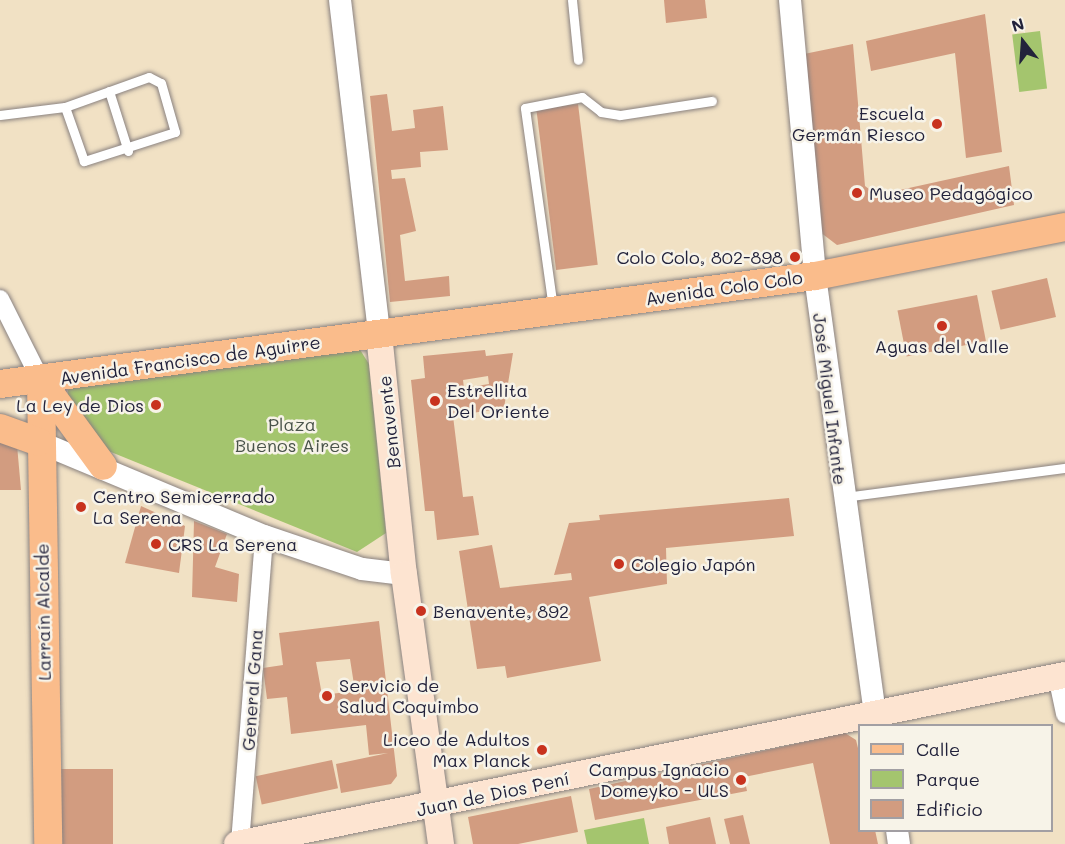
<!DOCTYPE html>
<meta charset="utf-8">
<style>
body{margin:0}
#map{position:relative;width:1065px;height:844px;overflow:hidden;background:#f1e1c4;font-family:Mali,sans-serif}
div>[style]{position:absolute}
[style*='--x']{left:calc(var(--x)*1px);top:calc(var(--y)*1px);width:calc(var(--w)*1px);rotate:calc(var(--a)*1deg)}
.green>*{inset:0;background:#a4c56e;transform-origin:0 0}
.building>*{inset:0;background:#d29c80;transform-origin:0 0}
.roads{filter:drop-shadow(0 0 2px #8a8280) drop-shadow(0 0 2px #8a8280)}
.service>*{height:9px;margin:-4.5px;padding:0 4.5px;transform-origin:4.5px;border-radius:4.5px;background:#fff}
.minor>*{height:18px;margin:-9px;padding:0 9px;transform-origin:9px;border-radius:9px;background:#fff}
.tertiary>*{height:22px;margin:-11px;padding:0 11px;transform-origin:11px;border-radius:11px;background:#fff}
.secondary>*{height:26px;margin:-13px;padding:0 13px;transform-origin:13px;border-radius:13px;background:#fde4d1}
.primary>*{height:28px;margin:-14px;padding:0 14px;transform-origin:14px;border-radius:14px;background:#fabc8b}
.dots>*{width:16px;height:16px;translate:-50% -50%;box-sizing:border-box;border:3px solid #f7f3e8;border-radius:50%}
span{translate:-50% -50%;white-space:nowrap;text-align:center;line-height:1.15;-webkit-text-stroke:5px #f7f3e8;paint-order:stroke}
.poi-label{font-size:18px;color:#22223b}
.right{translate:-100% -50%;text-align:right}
.left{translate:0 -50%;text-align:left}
.street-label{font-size:18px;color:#22223b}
.park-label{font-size:18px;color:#49534a}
.legend{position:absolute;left:858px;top:724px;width:195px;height:108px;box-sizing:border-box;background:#f7f3e8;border:2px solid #a29fa3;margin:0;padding:8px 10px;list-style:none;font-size:18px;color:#22223b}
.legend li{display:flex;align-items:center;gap:12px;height:30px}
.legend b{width:30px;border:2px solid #a29fa3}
.north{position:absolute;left:993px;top:12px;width:60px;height:60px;-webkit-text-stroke:4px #f7f3e8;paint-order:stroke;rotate:343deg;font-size:16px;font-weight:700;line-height:24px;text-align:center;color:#22223b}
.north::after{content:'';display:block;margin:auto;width:21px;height:27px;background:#22223b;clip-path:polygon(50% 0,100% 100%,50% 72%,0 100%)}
</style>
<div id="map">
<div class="green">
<div style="left:1040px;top:31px;width:58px;height:28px;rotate:83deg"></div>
<div style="clip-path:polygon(357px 345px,369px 364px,386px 533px,357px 552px,106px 450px,68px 407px,68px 390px,80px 380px)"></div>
<div style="clip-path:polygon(644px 818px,649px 844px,587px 844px,584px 830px)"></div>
</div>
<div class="building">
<div style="clip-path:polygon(664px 0,705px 0,707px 18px,666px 23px)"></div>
<div style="clip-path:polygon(985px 14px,1002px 152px,966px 158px,955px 53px,871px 71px,866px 41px)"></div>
<div style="clip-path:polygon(853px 44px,865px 186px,877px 195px,1009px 166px,1014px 205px,837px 245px,816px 229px,804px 54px)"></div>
<div style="clip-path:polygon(387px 94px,392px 131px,415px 128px,413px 110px,443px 106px,448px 150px,420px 152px,421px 167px,391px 170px,392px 179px,405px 178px,416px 231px,400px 235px,405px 281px,449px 276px,450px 296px,390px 302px,370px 96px)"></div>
<div style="left:578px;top:104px;width:162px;height:42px;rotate:83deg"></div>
<div style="left:1047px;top:278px;width:40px;height:57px;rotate:77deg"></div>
<div style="left:977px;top:295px;width:47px;height:81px;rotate:79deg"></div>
<div style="clip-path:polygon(evenodd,485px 350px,486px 356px,513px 353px,504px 408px,453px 416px,463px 497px,473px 496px,479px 535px,437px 540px,434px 511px,425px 511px,411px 380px,425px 378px,423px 356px,485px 350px,488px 376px,489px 384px,464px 388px,463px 380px,488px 376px)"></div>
<div style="clip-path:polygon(0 437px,17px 445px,21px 490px,0 490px)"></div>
<div style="clip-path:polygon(789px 498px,794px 536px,666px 548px,667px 584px,589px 597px,601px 661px,507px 678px,505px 666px,477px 669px,459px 551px,492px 545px,500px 588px,572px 580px,571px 573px,554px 575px,569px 523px,600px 520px,599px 515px)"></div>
<div style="clip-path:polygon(141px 506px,185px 526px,179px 573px,125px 563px)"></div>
<div style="clip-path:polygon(194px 521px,227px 534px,215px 567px,239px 574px,237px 602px,192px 597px)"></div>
<div style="clip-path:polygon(evenodd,379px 621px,397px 776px,391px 784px,341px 793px,336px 764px,388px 753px,369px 755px,366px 725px,291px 734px,287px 697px,267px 699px,263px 668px,283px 665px,279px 633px,379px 621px,350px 659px,355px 691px,322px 695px,316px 662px,350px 659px)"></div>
<div style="clip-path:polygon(845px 733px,856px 740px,860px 756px,860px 830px,875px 830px,878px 844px,830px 844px,813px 763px,744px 777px,747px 791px,595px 820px,589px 789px)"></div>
<div style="left:332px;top:760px;width:29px;height:78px;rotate:78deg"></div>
<div style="left:53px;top:769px;width:60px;height:75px"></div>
<div style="clip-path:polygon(571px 796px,578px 832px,518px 844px,473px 844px,468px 817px)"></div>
<div style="clip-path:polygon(743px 815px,750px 844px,730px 844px,724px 819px)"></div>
<div style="clip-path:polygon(710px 817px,716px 844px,669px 844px,666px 827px)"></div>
</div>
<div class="roads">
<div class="service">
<div style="--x:572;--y:0;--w:60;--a:84.3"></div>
<div style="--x:109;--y:91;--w:63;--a:72.4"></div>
<div style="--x:0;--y:115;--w:65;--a:-7"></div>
<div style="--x:65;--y:107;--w:89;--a:-19.7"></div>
<div style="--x:149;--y:77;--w:13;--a:27"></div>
<div style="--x:161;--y:83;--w:51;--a:74.1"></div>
<div style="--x:175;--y:132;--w:96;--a:162.3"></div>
<div style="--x:84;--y:161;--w:57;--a:-109.4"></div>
<div style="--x:553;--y:308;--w:202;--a:-98"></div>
<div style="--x:525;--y:108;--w:58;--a:-10.9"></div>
<div style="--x:582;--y:97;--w:24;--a:38"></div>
<div style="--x:601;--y:112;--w:19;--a:9"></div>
<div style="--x:620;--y:115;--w:93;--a:-8.7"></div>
<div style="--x:844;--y:497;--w:223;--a:-7.5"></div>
</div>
<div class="minor">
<div style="--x:0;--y:299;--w:92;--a:63.4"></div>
<div style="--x:1057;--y:676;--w:39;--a:78"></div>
<div style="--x:240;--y:843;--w:308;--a:-85.5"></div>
</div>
<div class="tertiary">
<div style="--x:340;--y:0;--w:336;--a:83.3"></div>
<div style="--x:790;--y:0;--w:277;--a:84.8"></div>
<div style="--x:815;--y:276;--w:454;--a:82.2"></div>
<div style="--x:39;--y:442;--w:244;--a:22.7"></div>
<div style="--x:264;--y:536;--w:103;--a:18.6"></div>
<div style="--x:362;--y:569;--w:42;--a:6.8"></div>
<div style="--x:897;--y:830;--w:14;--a:82"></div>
</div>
<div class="secondary">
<div style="--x:379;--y:334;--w:241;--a:84.1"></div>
<div style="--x:404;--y:574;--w:273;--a:82.2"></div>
<div style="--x:237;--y:844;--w:845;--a:-11.54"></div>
</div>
<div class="primary">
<div style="--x:41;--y:381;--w:463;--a:89.1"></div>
<div style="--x:41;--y:381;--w:105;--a:53.9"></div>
<div style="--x:0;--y:384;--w:822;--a:-7.55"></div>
<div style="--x:815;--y:276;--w:255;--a:-11.1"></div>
<div style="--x:0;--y:428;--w:41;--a:19.7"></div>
</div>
</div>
<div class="dots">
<div style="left:937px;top:124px;background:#c8321e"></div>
<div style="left:857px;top:193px;background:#c8321e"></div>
<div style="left:795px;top:257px;background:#c8321e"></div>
<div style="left:942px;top:326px;background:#c8321e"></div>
<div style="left:435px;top:401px;background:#c8321e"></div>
<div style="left:156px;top:405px;background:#c8321e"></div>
<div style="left:81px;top:507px;background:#c8321e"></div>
<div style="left:156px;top:544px;background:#c8321e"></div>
<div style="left:619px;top:564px;background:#c8321e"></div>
<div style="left:421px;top:611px;background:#c8321e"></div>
<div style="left:327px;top:696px;background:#c8321e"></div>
<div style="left:542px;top:750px;background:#c8321e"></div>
<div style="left:741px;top:780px;background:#c8321e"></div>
</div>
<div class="poi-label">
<span class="right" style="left:925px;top:124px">Escuela<br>Germán Riesco</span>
<span class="left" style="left:869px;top:193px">Museo Pedagógico</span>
<span class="right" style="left:783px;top:257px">Colo Colo, 802-898</span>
<span style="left:942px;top:346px">Aguas del Valle</span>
<span class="left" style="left:447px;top:401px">Estrellita<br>Del Oriente</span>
<span class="right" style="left:144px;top:405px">La Ley de Dios</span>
<span class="left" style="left:93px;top:507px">Centro Semicerrado<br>La Serena</span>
<span class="left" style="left:168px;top:544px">CRS La Serena</span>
<span class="left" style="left:631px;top:564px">Colegio Japón</span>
<span class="left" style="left:433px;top:611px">Benavente, 892</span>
<span class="left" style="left:339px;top:696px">Servicio de<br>Salud Coquimbo</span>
<span class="right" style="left:530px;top:750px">Liceo de Adultos<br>Max Planck</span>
<span class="right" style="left:729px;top:780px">Campus Ignacio<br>Domeyko - ULS</span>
</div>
<div class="street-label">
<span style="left:724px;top:288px;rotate:-8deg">Avenida Colo Colo</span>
<span style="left:190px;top:360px;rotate:-8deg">Avenida Francisco de Aguirre</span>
<span style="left:830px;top:399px;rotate:83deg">José Miguel Infante</span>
<span style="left:389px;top:422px;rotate:-96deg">Benavente</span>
<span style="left:43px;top:612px;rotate:-91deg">Larraín Alcalde</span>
<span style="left:252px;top:690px;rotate:-86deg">General Gana</span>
<span style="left:493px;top:794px;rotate:-12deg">Juan de Dios Pení</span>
</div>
<div class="park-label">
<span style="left:292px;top:435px">Plaza<br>Buenos Aires</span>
</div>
<ul class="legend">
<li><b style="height:8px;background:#fabc8b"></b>Calle</li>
<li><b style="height:16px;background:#a4c56e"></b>Parque</li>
<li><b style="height:16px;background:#d29c80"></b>Edificio</li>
</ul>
<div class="north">N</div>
</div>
